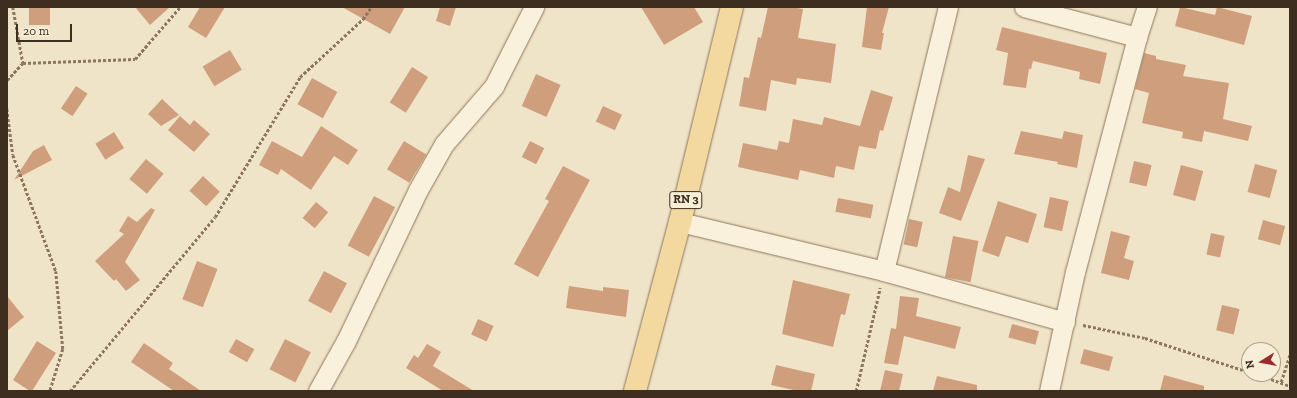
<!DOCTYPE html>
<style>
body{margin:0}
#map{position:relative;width:1297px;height:398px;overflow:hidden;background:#f0e4c8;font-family:"Zilla Slab",serif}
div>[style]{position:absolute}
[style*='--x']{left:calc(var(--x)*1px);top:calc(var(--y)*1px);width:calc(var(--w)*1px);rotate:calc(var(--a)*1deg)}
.building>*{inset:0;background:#cf9f7d;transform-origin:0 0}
.path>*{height:2.5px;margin-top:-1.25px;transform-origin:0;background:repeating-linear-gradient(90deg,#8d765c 0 3px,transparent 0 5px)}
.roads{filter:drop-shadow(0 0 1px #8d765c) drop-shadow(0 0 1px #8d765c)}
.street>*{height:19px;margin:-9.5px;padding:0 9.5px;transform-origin:9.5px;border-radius:9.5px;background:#faf1dc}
.primary>*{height:22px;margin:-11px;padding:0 11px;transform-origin:11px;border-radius:11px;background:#f3d9a0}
span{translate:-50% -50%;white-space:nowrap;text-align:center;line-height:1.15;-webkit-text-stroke:3px #f7eed8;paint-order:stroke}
.shield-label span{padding:1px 3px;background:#f7eed8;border:1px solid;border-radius:3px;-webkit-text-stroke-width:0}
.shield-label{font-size:12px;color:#3d2e20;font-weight:700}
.frame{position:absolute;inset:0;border:8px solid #3d2e20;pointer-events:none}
.north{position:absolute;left:1241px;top:342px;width:40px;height:40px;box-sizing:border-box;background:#f7eed8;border:1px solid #ada18e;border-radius:50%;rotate:259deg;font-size:11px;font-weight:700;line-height:16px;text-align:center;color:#3d2e20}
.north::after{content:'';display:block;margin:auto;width:14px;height:18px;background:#9e2a2b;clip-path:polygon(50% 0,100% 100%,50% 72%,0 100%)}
.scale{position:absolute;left:16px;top:24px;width:56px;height:18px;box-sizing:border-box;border:2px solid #3d2e20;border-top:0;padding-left:5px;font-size:12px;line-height:14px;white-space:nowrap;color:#3d2e20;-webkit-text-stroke:3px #f7eed8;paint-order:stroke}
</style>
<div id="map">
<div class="building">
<div style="left:29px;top:7px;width:21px;height:18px"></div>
<div style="clip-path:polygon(135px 7px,170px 7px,150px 25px)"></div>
<div style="clip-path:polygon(200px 7px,225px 7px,206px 38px,188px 27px)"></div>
<div style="clip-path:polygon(342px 7px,405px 7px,390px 34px)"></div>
<div style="clip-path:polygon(440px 7px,456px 7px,450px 26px,436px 21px)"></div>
<div style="clip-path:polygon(641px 7px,694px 7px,703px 22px,664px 45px)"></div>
<div style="clip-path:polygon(768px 7px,791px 7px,803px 9px,798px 38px,836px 44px,831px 83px,797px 78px,796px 85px,771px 80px,766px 111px,739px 106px,744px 77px,749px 78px,758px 37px,761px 38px)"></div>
<div style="clip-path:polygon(867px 7px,889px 7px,882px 33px,884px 33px,881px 50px,862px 47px)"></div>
<div style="clip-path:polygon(1180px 7px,1215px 15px,1217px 7px,1252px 16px,1244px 45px,1175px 26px)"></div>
<div style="clip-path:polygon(1002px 27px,1107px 53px,1100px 84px,1079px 79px,1080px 72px,1033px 61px,1031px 69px,1029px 69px,1026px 88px,1003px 85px,1008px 53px,996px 50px)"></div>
<div style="left:230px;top:50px;width:23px;height:32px;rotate:59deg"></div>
<div style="clip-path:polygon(1144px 53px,1156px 56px,1156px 59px,1186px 65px,1183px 76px,1229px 83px,1223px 119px,1252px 126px,1248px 141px,1204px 131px,1202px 142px,1182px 138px,1183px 132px,1142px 123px,1149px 93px,1135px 89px)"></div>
<div style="left:412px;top:67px;width:19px;height:42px;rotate:32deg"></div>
<div style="left:536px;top:74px;width:27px;height:35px;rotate:24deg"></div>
<div style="left:312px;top:78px;width:29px;height:30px;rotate:29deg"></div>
<div style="left:76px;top:86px;width:14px;height:27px;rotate:34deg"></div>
<div style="clip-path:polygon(871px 90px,893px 97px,883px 131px,880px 130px,876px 149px,859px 146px,854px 170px,836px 166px,834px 178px,800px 170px,798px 180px,738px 167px,743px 143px,777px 150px,779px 141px,789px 143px,793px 119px,822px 125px,824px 117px,860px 126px)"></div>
<div style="clip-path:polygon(162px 99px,179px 115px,161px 126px,148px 114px)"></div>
<div style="left:603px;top:106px;width:21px;height:17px;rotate:25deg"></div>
<div style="clip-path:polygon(180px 116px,190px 125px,194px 120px,210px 134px,194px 152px,168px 130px)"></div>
<div style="clip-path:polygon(321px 126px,358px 150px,348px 165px,334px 156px,311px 190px,281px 169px,278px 175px,259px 165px,272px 141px,302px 157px)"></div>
<div style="clip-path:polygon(1021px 131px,1062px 139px,1064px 131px,1083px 135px,1077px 168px,1057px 164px,1058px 162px,1014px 154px)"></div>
<div style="left:114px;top:132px;width:19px;height:22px;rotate:58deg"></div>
<div style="left:404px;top:141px;width:26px;height:33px;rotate:31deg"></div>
<div style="left:530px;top:141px;width:16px;height:18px;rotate:27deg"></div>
<div style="clip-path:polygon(44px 145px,52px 160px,14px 180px,33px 151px)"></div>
<div style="clip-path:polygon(968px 155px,985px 159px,961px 221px,939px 213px,948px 187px,960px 192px)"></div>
<div style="left:146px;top:159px;width:23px;height:26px;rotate:40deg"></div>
<div style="left:1134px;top:161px;width:18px;height:22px;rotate:13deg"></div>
<div style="left:1255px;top:164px;width:23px;height:29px;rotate:15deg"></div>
<div style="left:1181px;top:165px;width:23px;height:31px;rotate:15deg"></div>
<div style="clip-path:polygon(563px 166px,590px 180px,538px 277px,514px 264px,549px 201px,545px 199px)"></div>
<div style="left:203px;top:176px;width:23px;height:20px;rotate:43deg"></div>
<div style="left:374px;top:196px;width:24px;height:56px;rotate:28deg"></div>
<div style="left:1050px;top:197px;width:19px;height:31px;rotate:12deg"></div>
<div style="left:838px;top:198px;width:36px;height:14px;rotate:11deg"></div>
<div style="clip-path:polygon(998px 201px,1037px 214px,1028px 243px,1006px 236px,999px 257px,982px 251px)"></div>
<div style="left:316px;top:202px;width:16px;height:21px;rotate:40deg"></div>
<div style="clip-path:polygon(151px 208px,155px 210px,125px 262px,140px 280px,126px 291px,116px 279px,114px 281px,95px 261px,124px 234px,119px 231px,128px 216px,137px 222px)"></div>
<div style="left:909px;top:219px;width:14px;height:26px;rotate:12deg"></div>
<div style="left:1263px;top:220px;width:23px;height:20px;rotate:15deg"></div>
<div style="clip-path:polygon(1111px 231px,1130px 236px,1124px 258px,1134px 261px,1129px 280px,1101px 273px)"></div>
<div style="left:1211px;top:233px;width:14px;height:22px;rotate:12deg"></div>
<div style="left:953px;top:236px;width:26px;height:42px;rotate:11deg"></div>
<div style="left:197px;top:261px;width:22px;height:41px;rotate:21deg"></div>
<div style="left:324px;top:271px;width:26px;height:34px;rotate:28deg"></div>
<div style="clip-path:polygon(793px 280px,850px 294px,845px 315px,841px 314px,833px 347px,782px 334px)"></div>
<div style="clip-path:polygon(569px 286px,603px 291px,603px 287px,629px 290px,626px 317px,566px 308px)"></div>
<div style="clip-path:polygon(7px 296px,24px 317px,7px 331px)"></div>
<div style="clip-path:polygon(900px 296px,919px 298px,916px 316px,961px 327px,955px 349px,904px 336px,898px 365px,884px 363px,891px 328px,896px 329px)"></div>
<div style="left:1222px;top:305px;width:18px;height:26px;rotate:13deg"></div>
<div style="left:478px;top:319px;width:17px;height:17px;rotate:24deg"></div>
<div style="left:1012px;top:324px;width:28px;height:14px;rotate:15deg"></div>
<div style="left:236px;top:339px;width:21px;height:15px;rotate:29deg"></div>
<div style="left:285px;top:339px;width:29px;height:34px;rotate:27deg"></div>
<div style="clip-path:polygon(37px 341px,56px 353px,32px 391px,30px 391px,13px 380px)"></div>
<div style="clip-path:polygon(144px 343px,173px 363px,169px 369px,201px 391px,174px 391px,131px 362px)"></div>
<div style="clip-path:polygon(427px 344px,441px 352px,433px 366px,474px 391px,443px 391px,406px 368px,414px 355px,418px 358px)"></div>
<div style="left:1084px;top:349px;width:30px;height:15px;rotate:15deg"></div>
<div style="clip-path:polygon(776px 365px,815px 374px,811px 391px,798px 391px,771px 385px)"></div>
<div style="clip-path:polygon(885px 370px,903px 374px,899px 391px,880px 391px)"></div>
<div style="clip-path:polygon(1164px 375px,1204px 386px,1204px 391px,1160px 391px)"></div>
<div style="clip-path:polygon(937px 376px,977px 385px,977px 391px,933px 391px)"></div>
</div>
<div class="path">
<div style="--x:13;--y:7;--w:57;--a:79.9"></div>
<div style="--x:23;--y:63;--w:112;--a:-2"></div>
<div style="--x:135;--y:59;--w:69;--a:-49.1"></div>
<div style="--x:7;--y:80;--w:23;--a:-47"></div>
<div style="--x:7;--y:109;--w:46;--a:82.6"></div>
<div style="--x:13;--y:155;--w:124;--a:69.7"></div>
<div style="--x:56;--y:271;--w:78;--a:84.9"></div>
<div style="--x:63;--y:349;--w:44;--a:107.2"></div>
<div style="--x:1083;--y:325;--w:63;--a:11.8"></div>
<div style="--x:1145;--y:338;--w:109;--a:18.1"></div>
<div style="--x:1257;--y:374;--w:35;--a:20"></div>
<div style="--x:1281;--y:382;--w:29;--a:-72"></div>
<div style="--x:70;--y:391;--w:226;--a:-50.2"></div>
<div style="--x:215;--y:217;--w:164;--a:-58.7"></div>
<div style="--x:300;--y:77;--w:86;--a:-42.6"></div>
<div style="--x:363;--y:19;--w:14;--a:-56"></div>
<div style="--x:856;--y:391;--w:106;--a:-76.9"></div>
</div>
<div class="roads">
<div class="street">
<div style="--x:1024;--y:7;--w:117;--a:14.9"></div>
<div style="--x:680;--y:222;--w:210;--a:13.5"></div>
<div style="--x:884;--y:271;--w:188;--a:15.7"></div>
<div style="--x:884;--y:271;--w:272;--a:-76.4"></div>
<div style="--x:318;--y:391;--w:57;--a:-60.8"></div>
<div style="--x:346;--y:341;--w:167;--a:-64.5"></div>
<div style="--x:418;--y:190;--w:53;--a:-60.5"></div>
<div style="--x:444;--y:144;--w:77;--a:-49.2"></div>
<div style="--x:494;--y:86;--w:89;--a:-63.1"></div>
<div style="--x:1049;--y:391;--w:122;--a:-77.7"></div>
<div style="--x:1075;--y:272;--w:243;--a:-75.2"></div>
<div style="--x:1137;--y:37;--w:32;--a:-72"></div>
</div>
<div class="primary">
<div style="--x:635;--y:391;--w:175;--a:-75.1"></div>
<div style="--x:680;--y:222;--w:221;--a:-76.4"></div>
</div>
</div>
<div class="shield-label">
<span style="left:686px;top:200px">RN 3</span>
</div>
<div class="frame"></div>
<div class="north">N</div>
<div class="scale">20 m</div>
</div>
